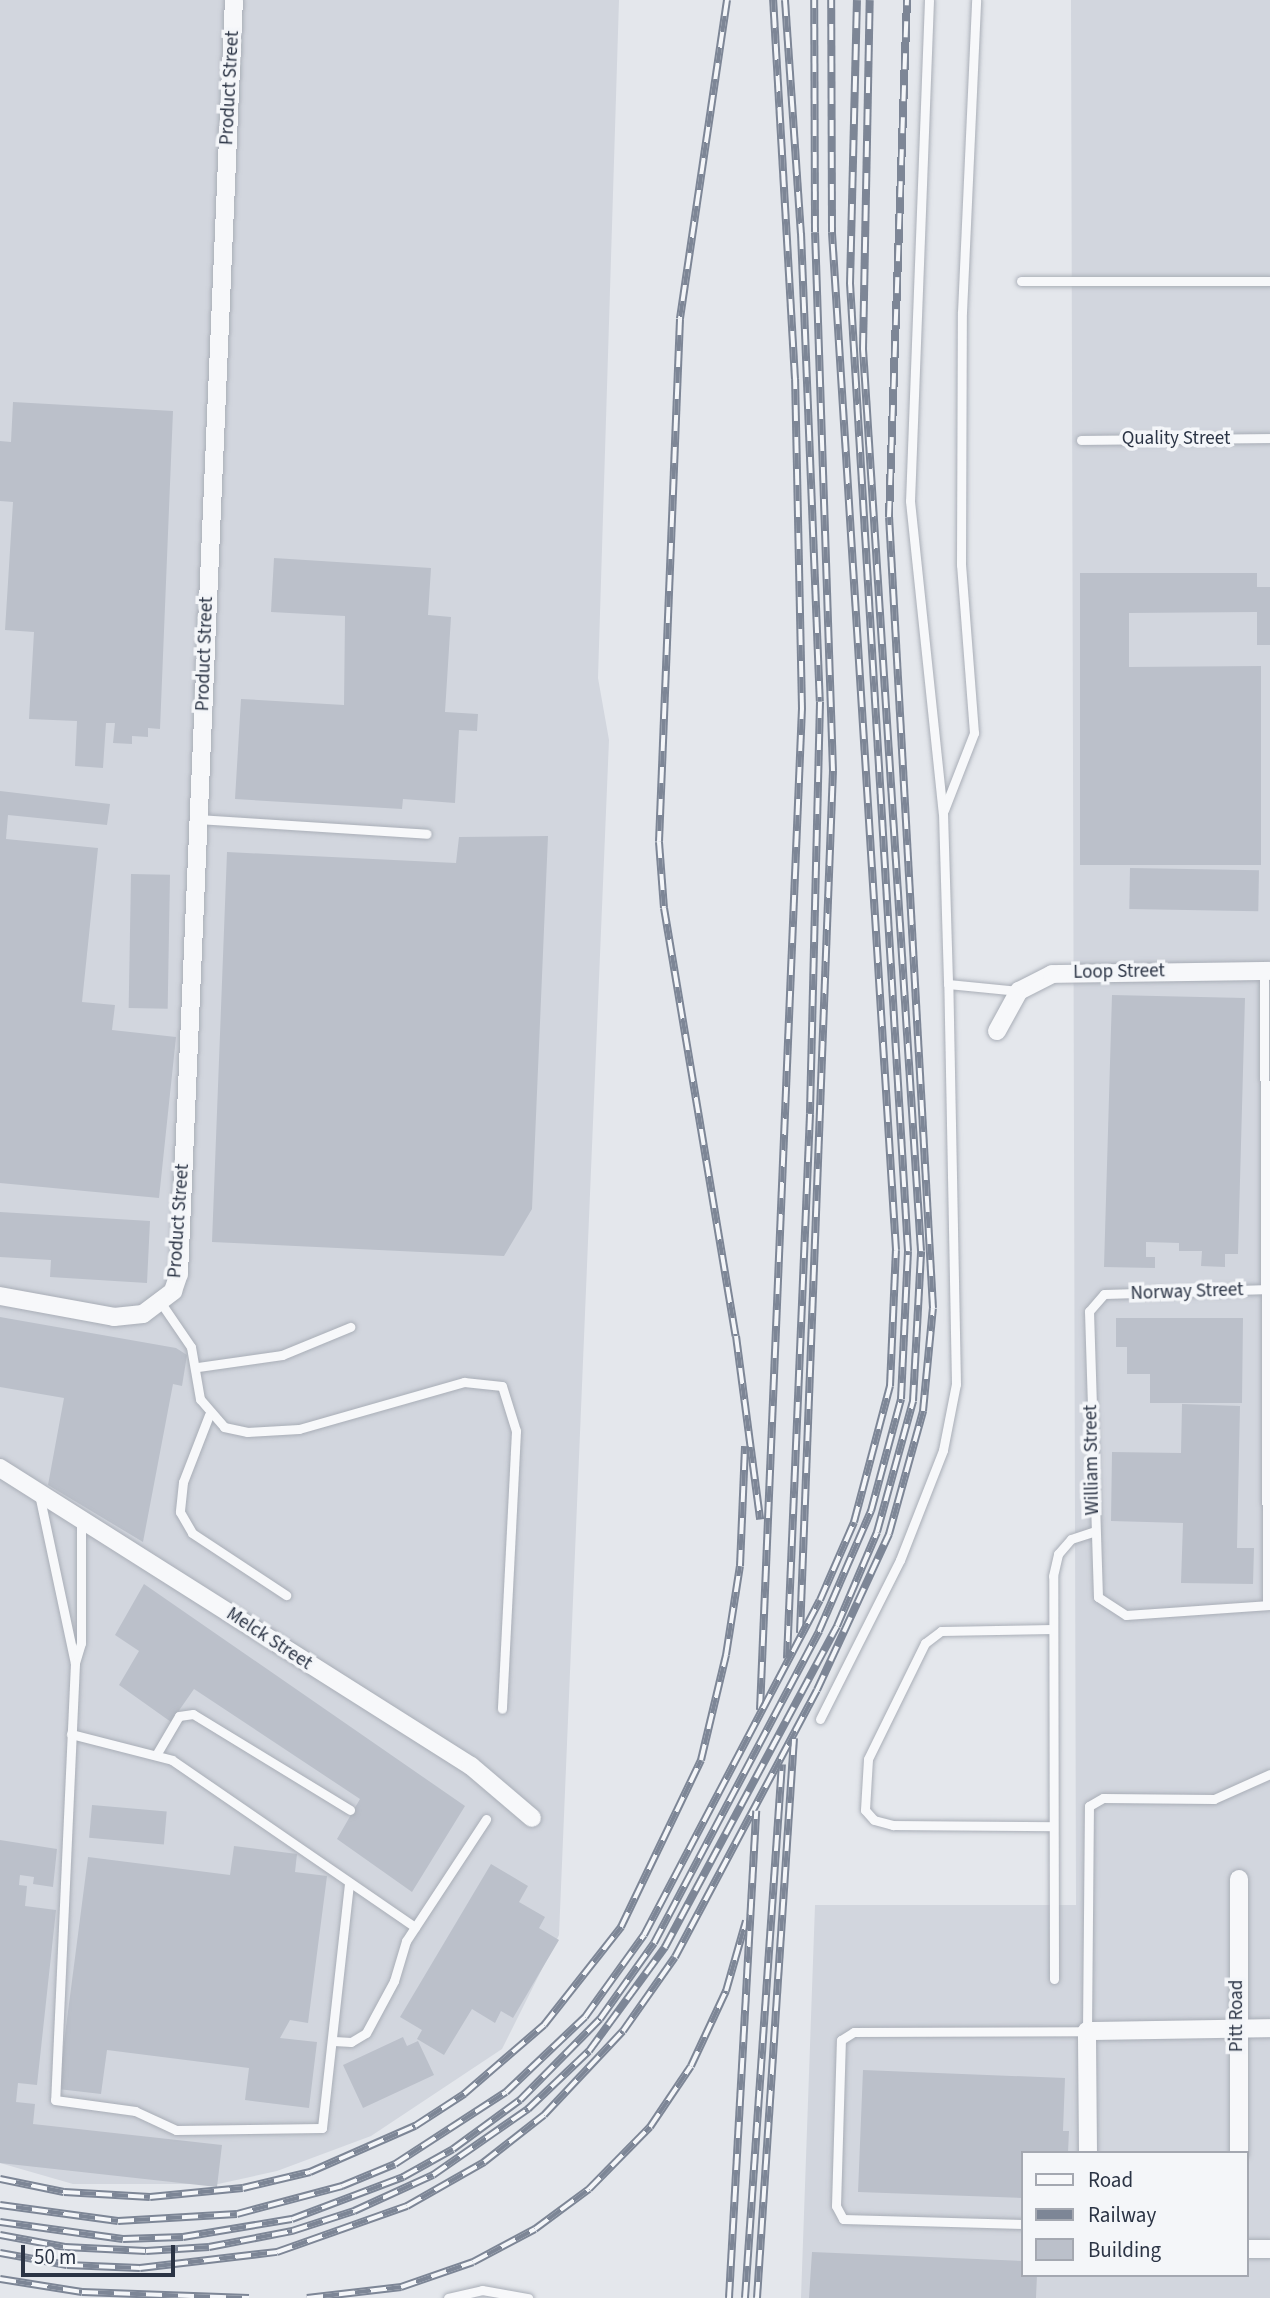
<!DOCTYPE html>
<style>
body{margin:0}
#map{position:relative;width:1270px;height:2298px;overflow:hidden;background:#e4e7ec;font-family:"Source Sans 3",sans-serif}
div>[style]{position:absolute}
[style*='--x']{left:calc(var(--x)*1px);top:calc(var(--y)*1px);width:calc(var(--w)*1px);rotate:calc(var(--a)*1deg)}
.built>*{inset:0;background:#d2d6de}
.building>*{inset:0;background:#bbc0ca;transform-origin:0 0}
.roads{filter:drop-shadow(0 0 2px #a9aeb7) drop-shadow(0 0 2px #a9aeb7)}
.lane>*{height:9px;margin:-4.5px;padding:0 4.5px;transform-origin:4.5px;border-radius:4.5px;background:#f7f8fa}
.street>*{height:18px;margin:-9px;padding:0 9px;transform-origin:9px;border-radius:9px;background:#f7f8fa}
.rail>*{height:8px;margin-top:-4px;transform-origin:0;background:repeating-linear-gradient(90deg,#f4f6f9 0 16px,#7d8696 0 32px);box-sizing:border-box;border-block:2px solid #7d8696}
span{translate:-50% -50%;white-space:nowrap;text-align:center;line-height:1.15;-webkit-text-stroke:7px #f4f6f9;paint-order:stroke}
.street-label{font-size:19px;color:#2b3445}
.legend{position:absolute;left:1021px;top:2151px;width:228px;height:126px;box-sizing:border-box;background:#f4f6f9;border:2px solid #a4a8b1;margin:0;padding:9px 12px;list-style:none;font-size:21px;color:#2b3445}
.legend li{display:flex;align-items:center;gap:14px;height:35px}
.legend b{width:35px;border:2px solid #a4a8b1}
.scale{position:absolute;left:21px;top:2245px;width:154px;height:32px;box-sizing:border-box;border:4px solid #2b3445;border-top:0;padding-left:9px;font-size:21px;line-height:24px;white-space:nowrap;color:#2b3445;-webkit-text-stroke:5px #f4f6f9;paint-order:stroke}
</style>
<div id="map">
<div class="built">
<div style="clip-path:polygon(0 0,619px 0,598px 678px,609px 740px,559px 1935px,502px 2049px,371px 2136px,277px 2171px,218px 2184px,73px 2184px,0 2163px)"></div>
<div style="clip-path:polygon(evenodd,1071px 0,1270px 0,1270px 2298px,801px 2298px,815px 1905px,1076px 1905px,1071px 0,1023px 2153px,1247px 2153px,1247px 2275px,1023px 2275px,1023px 2153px)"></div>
</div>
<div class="building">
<div style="clip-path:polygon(13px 402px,173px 411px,160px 729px,148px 728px,148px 737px,132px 736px,132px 744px,113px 743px,115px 723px,106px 723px,103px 768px,75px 766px,77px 721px,29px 719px,34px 632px,5px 630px,13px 502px,0 501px,0 441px,11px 442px)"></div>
<div style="clip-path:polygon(274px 558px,431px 568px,428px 615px,451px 617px,445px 712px,478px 714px,477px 731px,459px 730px,455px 803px,403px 799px,402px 809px,235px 799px,241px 699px,344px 705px,345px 616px,271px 612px)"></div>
<div style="clip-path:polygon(1080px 573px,1257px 573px,1257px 587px,1270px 587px,1270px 645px,1257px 645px,1257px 612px,1129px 613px,1129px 667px,1261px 666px,1261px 865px,1080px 865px)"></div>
<div style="clip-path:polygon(0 791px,110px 804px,107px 825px,8px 815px,6px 839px,98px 848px,82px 1002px,115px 1005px,112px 1030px,176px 1037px,159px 1198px,0 1183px)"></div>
<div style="clip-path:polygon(548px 836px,532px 1209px,504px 1256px,212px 1242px,227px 852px,456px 863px,459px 837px)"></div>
<div style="left:1130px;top:868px;width:129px;height:41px;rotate:1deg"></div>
<div style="left:131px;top:874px;width:39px;height:134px;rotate:1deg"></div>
<div style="clip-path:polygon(1112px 995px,1245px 998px,1238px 1254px,1225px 1254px,1225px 1267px,1201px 1266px,1202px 1251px,1179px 1251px,1179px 1243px,1146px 1242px,1146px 1257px,1155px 1257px,1155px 1268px,1104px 1267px)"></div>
<div style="clip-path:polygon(0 1212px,150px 1221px,147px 1283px,50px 1277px,51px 1260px,0 1257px)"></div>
<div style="clip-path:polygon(0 1317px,176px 1348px,187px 1355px,182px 1386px,173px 1384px,143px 1542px,48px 1485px,64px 1398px,0 1387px)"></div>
<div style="clip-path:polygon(1116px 1318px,1243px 1318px,1242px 1403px,1150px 1403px,1150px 1374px,1127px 1374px,1127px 1347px,1116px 1347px)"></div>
<div style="clip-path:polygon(1182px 1404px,1240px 1406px,1237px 1548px,1254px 1548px,1253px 1584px,1181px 1583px,1183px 1523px,1111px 1521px,1112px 1452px,1181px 1453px)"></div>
<div style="clip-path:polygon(144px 1584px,465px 1806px,412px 1892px,337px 1839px,360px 1799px,194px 1689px,171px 1722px,119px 1685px,139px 1651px,115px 1635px)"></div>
<div style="left:92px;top:1805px;width:75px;height:33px;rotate:5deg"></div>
<div style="clip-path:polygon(0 1840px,57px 1849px,53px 1887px,33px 1884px,34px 1877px,20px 1875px,19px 1885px,27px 1886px,25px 1906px,56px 1910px,37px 2085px,18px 2083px,16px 2102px,35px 2104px,33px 2124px,222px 2145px,217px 2187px,0 2163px)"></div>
<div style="clip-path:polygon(234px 1846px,297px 1854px,295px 1872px,327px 1876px,308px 2023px,290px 2020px,280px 2038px,317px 2042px,309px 2108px,245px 2100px,249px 2068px,107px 2050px,101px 2094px,58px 2089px,88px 1857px,230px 1875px)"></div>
<div style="clip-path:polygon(491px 1864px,528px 1886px,519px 1902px,545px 1917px,539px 1928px,559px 1940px,513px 2018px,501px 2011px,495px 2023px,472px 2009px,444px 2055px,417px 2039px,422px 2030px,400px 2017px)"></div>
<div style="clip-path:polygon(403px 2037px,407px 2046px,418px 2041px,434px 2075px,363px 2108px,343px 2065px)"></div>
<div style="clip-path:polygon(863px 2070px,1065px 2078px,1063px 2131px,1069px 2131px,1068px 2153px,1023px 2153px,1023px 2198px,858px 2192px)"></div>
<div style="clip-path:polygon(812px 2252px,1023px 2261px,1023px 2275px,1037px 2275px,1036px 2298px,809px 2298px)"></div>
</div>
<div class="roads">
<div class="lane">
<div style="--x:929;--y:0;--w:501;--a:92.17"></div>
<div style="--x:910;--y:501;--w:314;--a:84"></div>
<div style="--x:943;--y:813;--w:171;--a:88.3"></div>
<div style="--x:1021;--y:281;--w:249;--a:0"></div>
<div style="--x:1081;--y:440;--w:189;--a:-0.6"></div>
<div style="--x:944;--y:810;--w:83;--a:-68.7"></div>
<div style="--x:974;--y:733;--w:169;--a:-94.4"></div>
<div style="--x:961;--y:565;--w:253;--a:-89.8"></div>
<div style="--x:962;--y:312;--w:312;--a:-87.4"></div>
<div style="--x:198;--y:819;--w:229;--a:3.7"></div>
<div style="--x:1264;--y:971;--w:634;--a:89.73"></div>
<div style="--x:1270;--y:1289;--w:166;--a:178.3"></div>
<div style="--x:1104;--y:1294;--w:23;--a:131"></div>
<div style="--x:1089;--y:1311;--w:286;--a:88.2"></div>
<div style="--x:1098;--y:1597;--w:33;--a:33"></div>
<div style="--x:1126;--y:1615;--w:144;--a:-4"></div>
<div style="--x:161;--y:1303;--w:53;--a:55.7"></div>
<div style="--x:191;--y:1347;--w:53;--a:80.2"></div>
<div style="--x:200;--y:1399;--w:37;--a:49"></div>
<div style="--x:224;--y:1427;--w:24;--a:12"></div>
<div style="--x:247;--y:1432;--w:52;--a:-3.3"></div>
<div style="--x:299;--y:1429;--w:172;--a:-15.9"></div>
<div style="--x:464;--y:1382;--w:38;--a:6"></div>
<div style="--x:502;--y:1386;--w:47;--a:72.7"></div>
<div style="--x:516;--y:1431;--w:278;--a:92.9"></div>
<div style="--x:198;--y:1367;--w:85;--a:-8.1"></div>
<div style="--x:282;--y:1355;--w:74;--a:-22.4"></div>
<div style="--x:209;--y:1415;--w:72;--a:111.2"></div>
<div style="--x:183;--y:1482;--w:30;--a:96"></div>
<div style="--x:180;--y:1512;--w:24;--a:60"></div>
<div style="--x:192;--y:1533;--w:113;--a:33.4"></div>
<div style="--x:39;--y:1494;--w:173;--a:78"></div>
<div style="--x:81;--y:1520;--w:123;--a:90"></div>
<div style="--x:81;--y:1643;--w:21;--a:107"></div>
<div style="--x:75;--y:1663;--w:437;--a:92.6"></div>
<div style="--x:55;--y:2100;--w:81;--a:7.8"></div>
<div style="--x:135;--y:2111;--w:45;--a:24.9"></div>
<div style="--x:176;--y:2130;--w:146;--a:-0.8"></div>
<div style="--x:322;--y:2128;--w:247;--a:-83.7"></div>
<div style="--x:1053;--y:1629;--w:112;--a:179"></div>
<div style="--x:941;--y:1631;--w:20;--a:143"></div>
<div style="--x:925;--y:1643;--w:129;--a:116.2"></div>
<div style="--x:868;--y:1759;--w:51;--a:93.4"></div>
<div style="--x:865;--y:1810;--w:13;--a:48"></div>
<div style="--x:874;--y:1820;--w:20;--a:15"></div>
<div style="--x:893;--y:1825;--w:160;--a:0.4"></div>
<div style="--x:820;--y:1719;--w:178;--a:-63.3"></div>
<div style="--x:900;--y:1560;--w:118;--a:-68.6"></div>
<div style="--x:943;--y:1450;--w:67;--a:-78.9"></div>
<div style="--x:956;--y:1384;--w:400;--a:-91.1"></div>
<div style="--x:948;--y:984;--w:71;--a:5.6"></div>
<div style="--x:71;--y:1734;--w:104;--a:14.4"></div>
<div style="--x:172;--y:1760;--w:295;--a:34.5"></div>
<div style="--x:156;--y:1755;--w:45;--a:-59.5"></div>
<div style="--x:179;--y:1716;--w:14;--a:-8"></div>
<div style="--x:193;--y:1714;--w:184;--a:31.4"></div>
<div style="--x:1054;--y:1979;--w:403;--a:-90.1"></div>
<div style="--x:1053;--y:1576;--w:23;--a:-77"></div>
<div style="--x:1058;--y:1554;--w:20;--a:-49"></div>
<div style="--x:1071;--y:1539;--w:23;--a:-18"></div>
<div style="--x:334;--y:2041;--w:17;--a:3"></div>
<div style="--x:351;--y:2042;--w:17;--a:-31"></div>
<div style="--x:366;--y:2033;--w:59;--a:-61.7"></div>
<div style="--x:394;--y:1981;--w:42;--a:-73.3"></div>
<div style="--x:406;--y:1941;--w:146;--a:-56.7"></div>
<div style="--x:1023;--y:2224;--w:180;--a:-178.4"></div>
<div style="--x:843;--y:2219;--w:15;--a:-118"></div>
<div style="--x:836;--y:2206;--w:166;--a:-88.3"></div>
<div style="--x:841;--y:2040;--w:15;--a:-32"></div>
<div style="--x:854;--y:2032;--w:233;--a:-0.2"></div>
<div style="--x:1087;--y:2031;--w:225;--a:-89.5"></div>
<div style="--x:1089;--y:1806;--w:16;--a:-30"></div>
<div style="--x:1103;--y:1798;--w:111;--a:0.5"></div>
<div style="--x:1214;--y:1799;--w:61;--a:-24.1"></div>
<div style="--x:448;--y:2298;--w:35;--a:-13"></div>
<div style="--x:482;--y:2290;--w:47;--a:9.9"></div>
</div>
<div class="street">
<div style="--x:997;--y:1031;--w:46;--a:-61.2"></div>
<div style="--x:1019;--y:991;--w:37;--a:-27"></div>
<div style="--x:1052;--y:974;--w:218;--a:-0.8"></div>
<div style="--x:0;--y:1296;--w:116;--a:10.4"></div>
<div style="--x:114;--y:1317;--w:29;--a:-6"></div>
<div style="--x:143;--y:1314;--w:38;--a:-37"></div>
<div style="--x:173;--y:1291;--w:18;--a:-71"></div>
<div style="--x:179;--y:1274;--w:1275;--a:-87.53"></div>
<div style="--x:0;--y:1468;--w:557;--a:32.32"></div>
<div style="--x:471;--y:1766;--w:80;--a:40.4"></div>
<div style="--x:1239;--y:1879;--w:274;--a:90"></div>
<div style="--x:1088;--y:2153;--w:122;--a:-90.5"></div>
<div style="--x:1087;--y:2031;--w:183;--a:-0.9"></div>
<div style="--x:1247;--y:2249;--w:23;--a:0"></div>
</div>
</div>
<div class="rail">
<div style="--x:727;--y:0;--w:322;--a:98.4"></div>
<div style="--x:680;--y:319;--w:523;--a:92.3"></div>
<div style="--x:659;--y:842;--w:66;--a:85.7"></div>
<div style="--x:664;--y:908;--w:434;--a:80.5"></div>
<div style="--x:736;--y:1336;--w:185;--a:82.5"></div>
<div style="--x:785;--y:0;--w:234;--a:86.1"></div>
<div style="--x:801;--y:233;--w:469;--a:87.7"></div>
<div style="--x:820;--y:702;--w:412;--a:91.4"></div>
<div style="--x:810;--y:1114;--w:545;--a:92.42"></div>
<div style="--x:800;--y:1633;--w:863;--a:-87.81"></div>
<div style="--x:833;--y:771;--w:539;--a:-91.91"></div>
<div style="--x:815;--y:232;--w:232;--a:-90.2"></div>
<div style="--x:760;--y:1710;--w:1002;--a:-87.6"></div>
<div style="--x:802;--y:709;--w:330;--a:-91.2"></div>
<div style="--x:795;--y:379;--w:380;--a:-93.3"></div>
<div style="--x:0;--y:2179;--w:65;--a:11.5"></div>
<div style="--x:64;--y:2192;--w:86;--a:3.3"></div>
<div style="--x:150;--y:2197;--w:93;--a:-5.5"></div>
<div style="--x:243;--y:2188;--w:69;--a:-13.4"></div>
<div style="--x:310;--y:2172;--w:115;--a:-23.7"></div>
<div style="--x:415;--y:2126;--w:59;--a:-33.1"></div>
<div style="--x:464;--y:2094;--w:106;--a:-40.8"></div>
<div style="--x:544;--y:2025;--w:125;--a:-51.8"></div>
<div style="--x:621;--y:1927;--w:185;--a:-64.4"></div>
<div style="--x:701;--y:1760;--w:108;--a:-76.6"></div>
<div style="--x:726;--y:1655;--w:90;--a:-81.1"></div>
<div style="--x:740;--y:1566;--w:120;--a:-87.6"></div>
<div style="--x:0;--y:2205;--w:119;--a:7.7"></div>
<div style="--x:118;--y:2221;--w:119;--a:-3.4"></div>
<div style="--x:237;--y:2214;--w:109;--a:-14.9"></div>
<div style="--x:342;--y:2186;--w:57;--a:-22.5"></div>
<div style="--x:395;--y:2164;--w:132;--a:-33"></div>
<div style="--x:506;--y:2092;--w:109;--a:-43.5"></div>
<div style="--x:585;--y:2017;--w:101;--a:-54.3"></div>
<div style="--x:644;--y:1935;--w:378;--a:-62.3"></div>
<div style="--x:820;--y:1600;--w:85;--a:-66.4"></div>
<div style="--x:854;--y:1522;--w:141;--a:-75.2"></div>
<div style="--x:890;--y:1386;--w:136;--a:-87.5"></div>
<div style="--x:896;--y:1250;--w:1020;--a:-93.6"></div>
<div style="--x:832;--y:232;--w:232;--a:-90.2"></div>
<div style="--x:0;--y:2222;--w:124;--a:7.9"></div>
<div style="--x:123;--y:2239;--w:60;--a:-1.9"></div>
<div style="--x:183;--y:2237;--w:110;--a:-9.4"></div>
<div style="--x:292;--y:2219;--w:119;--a:-20.7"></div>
<div style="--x:403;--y:2177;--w:57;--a:-29.2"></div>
<div style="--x:453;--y:2149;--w:83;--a:-36.2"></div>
<div style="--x:520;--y:2100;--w:114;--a:-45.4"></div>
<div style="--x:600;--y:2019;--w:93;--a:-54.6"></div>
<div style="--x:654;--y:1943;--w:353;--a:-62.1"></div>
<div style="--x:819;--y:1631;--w:131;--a:-66.6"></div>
<div style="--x:871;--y:1511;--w:116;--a:-75"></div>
<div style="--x:901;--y:1399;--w:148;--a:-87.3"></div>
<div style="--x:908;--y:1251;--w:969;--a:-93.43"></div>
<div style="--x:850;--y:284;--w:284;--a:-88.6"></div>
<div style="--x:0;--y:2235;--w:66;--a:10.5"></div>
<div style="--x:65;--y:2247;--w:81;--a:2.8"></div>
<div style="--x:146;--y:2251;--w:63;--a:-3.6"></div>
<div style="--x:209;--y:2247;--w:85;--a:-10.9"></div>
<div style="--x:292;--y:2231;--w:65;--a:-17.9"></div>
<div style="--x:354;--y:2211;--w:87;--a:-24.5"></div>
<div style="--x:433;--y:2175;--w:116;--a:-34.8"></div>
<div style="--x:528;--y:2109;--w:84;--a:-43.6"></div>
<div style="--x:589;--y:2051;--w:129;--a:-53.8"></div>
<div style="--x:665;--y:1947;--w:364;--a:-61.8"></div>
<div style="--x:837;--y:1626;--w:102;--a:-66.9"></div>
<div style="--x:877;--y:1532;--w:136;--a:-74.6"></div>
<div style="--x:913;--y:1401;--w:150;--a:-86.9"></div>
<div style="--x:921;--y:1251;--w:904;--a:-93.68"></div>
<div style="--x:863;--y:349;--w:349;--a:-88.9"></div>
<div style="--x:0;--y:2253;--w:68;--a:10.2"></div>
<div style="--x:67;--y:2265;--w:73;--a:2.4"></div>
<div style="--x:140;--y:2268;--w:138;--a:-6.7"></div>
<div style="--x:277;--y:2252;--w:138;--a:-19.5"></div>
<div style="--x:407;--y:2206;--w:89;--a:-29.7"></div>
<div style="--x:484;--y:2162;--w:76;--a:-38.1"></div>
<div style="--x:544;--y:2115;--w:115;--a:-46.8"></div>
<div style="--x:623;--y:2031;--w:90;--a:-54.9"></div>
<div style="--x:675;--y:1957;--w:302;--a:-62"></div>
<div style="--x:817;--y:1690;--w:172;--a:-65.2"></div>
<div style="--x:889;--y:1534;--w:128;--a:-74.5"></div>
<div style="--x:923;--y:1411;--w:103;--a:-84.5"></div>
<div style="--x:933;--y:1308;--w:792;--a:-93.18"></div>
<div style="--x:889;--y:517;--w:517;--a:-88.01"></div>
<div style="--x:0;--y:2279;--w:83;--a:9"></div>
<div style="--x:82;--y:2292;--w:167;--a:2.1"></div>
<div style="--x:307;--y:2298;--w:95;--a:-6.7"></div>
<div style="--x:401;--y:2287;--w:76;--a:-19.1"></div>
<div style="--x:473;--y:2262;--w:70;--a:-28"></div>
<div style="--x:535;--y:2229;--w:67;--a:-36.5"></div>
<div style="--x:589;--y:2189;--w:87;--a:-45.5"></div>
<div style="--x:650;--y:2127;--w:73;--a:-56.1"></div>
<div style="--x:691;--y:2066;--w:83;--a:-65"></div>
<div style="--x:726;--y:1991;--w:73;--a:-74.1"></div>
<div style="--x:729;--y:2298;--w:488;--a:-86.8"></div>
<div style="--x:745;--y:2298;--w:535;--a:-86.04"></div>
<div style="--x:757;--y:2298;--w:561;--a:-86.22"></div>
</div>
<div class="street-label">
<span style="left:230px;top:88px;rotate:-87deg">Product Street</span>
<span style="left:1176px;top:439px">Quality Street</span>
<span style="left:205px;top:654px;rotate:-88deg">Product Street</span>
<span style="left:1119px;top:972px;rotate:-1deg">Loop Street</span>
<span style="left:179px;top:1221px;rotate:-86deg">Product Street</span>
<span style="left:1187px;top:1292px;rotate:-2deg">Norway Street</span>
<span style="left:1092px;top:1460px;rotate:-91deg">William Street</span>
<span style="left:269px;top:1639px;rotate:33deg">Melck Street</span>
<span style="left:1237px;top:2016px;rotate:-90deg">Pitt Road</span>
</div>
<ul class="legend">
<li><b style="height:9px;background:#f7f8fa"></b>Road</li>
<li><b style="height:9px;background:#7d8696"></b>Railway</li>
<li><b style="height:19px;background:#bbc0ca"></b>Building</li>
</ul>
<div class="scale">50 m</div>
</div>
